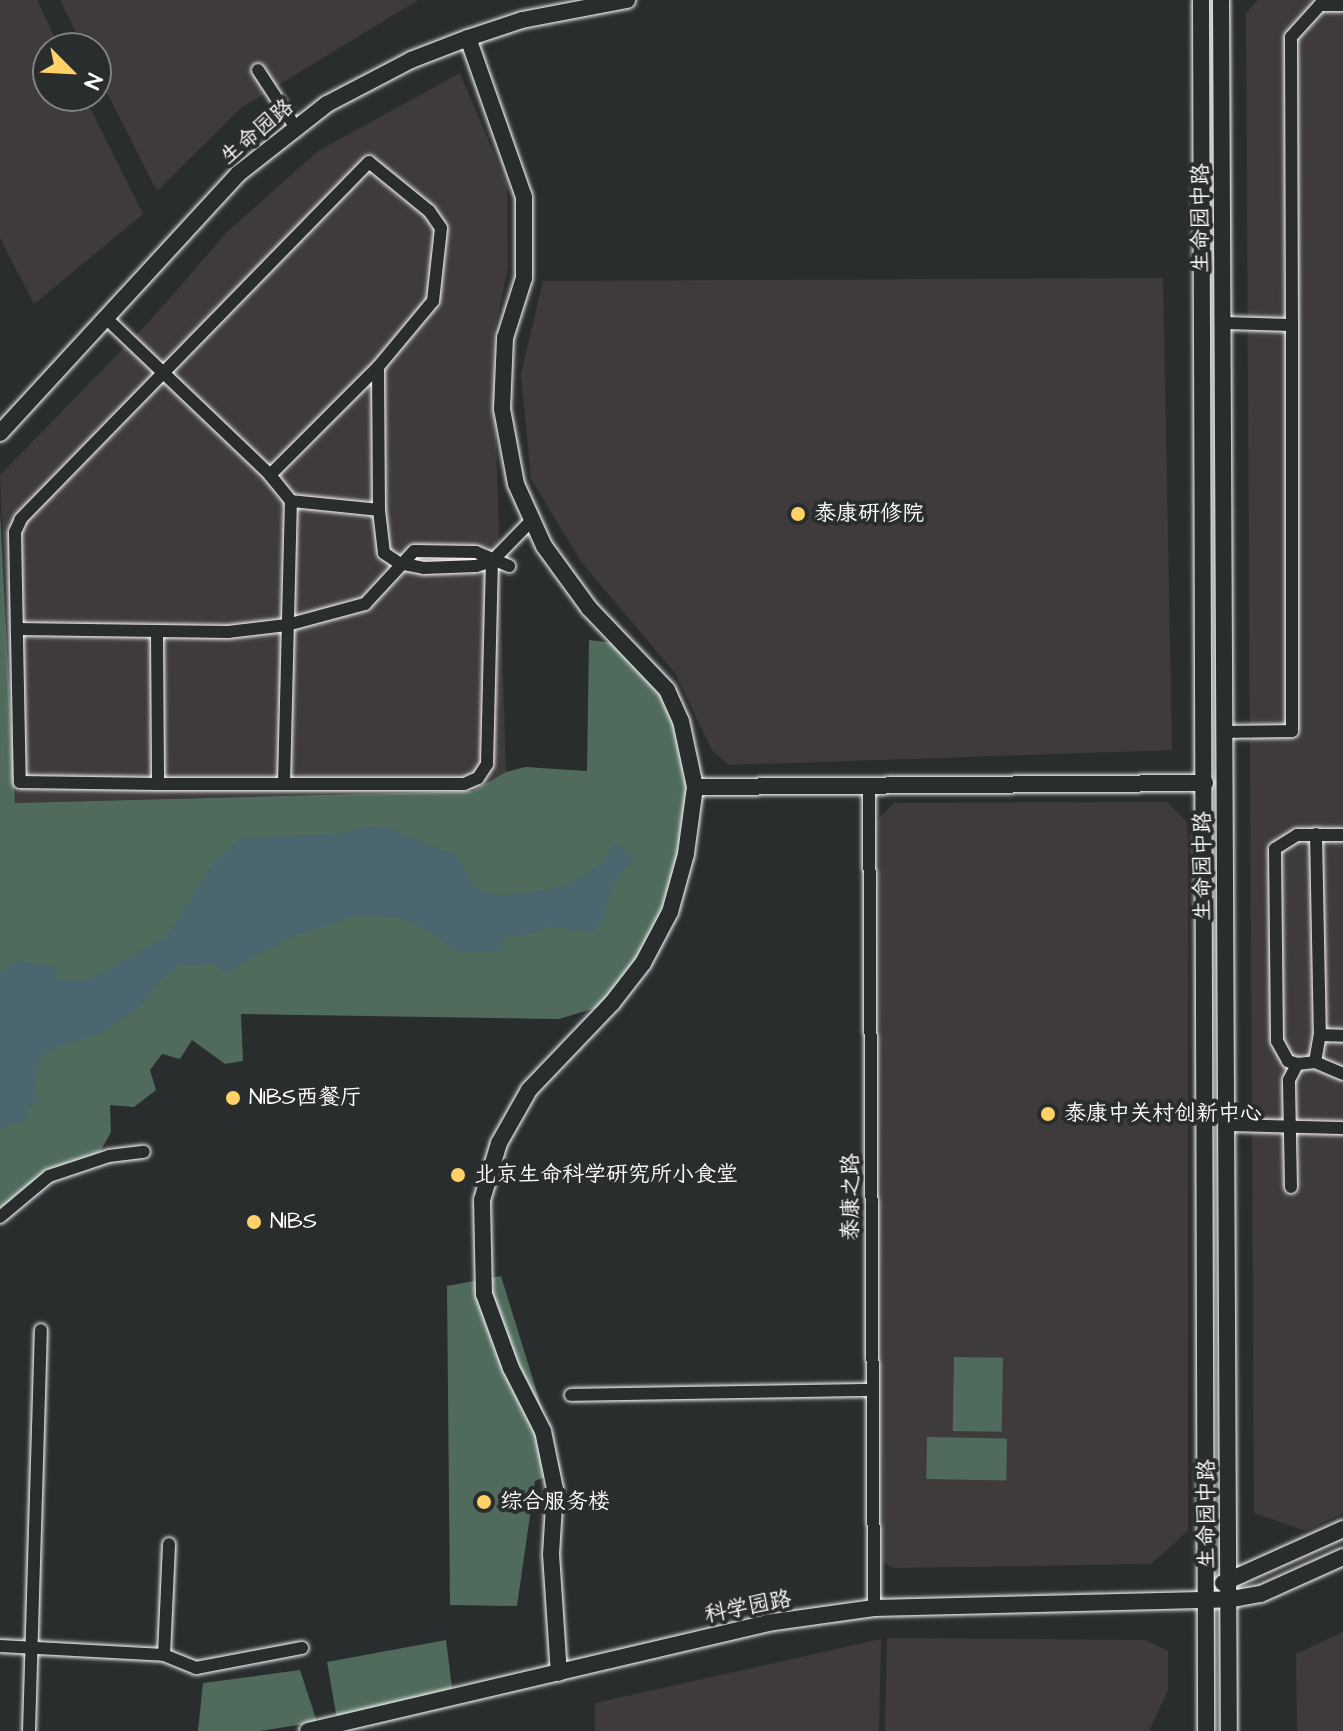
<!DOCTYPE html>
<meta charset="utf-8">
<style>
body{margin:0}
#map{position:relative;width:1343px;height:1731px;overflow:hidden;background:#2a2d2e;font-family:"Architects Daughter","LXGW WenKai TC",sans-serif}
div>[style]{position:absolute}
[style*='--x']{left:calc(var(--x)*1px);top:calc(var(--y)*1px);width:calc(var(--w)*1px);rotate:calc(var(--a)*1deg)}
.built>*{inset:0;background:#3f3b3c}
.green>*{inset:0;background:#506b5b;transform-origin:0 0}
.water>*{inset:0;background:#4a666e}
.roads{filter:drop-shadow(0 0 2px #fff) drop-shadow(0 0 2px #fff)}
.minor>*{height:12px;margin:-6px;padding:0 6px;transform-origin:6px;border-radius:6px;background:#2a2d2e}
.tertiary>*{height:16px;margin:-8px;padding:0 8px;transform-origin:8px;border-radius:8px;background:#2a2d2e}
.dots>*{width:22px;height:22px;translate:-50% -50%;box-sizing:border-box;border:4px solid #2a2d2e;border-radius:50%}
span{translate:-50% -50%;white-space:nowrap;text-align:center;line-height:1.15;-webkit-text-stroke:8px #2a2d2e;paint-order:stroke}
.street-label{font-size:22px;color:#fff}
.poi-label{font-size:22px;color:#fff}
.left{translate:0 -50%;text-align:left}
.north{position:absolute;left:32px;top:32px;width:80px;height:80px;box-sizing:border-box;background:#2a2d2e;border:2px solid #7f8182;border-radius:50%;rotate:114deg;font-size:22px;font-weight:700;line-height:32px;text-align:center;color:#fff}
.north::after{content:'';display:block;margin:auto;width:28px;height:36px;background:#ffd166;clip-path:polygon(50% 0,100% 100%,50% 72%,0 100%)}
</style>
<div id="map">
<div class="built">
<div style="clip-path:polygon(0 0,37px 0,60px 48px,48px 48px,48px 96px,84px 96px,143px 214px,34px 304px,0 238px)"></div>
<div style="clip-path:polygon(60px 0,418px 0,241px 108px,157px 191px,96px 71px,96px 48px,84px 48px)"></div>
<div style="clip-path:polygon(1258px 0,1343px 0,1343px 1513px,1306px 1531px,1254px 1513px,1246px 13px)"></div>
<div style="clip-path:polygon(460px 73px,507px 185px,508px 268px,493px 337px,506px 772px,473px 791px,14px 803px,0 475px,149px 322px,227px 232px,318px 151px)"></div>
<div style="clip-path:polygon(1163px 278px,1172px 750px,729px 765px,712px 750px,675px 673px,582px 563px,531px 479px,521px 374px,543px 281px)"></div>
<div style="clip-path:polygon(1167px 802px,1187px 822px,1188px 841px,1188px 1531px,1151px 1564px,892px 1568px,883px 1561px,879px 818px,894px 803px)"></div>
<div style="clip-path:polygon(1343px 1632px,1343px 1731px,1297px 1731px,1296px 1654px)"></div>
<div style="clip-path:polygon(887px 1638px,1145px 1640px,1168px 1651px,1168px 1690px,1149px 1731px,885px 1731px)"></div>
<div style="clip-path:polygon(881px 1639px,879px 1731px,595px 1731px,595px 1703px)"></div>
</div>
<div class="green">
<div style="clip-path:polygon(0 510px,15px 803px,473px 791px,506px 772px,525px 767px,587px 771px,589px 640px,614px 643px,667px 690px,695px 787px,670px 912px,612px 1003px,559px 1019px,241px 1014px,243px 1061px,225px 1064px,192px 1040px,180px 1059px,162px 1054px,150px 1070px,156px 1090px,134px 1107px,110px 1105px,111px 1132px,95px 1161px,49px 1176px,0 1217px)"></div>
<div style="clip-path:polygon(501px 1276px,561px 1470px,535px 1481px,517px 1606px,450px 1605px,447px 1286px)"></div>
<div style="left:954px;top:1357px;width:49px;height:74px;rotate:1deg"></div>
<div style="left:927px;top:1437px;width:80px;height:42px;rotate:1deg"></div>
<div style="clip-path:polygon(446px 1640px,452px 1688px,337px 1719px,327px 1662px)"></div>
<div style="clip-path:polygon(300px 1670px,317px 1722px,260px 1731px,198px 1731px,203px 1683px)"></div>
</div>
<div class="water">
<div style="clip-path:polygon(364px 827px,389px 828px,456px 855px,477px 890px,503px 896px,568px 886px,603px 861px,614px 843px,636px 856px,612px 885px,604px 918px,593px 932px,549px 926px,533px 934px,504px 936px,502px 951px,455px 952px,429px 930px,395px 917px,355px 916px,288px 938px,226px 973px,214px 964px,179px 966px,157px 983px,143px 1004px,104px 1032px,48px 1050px,39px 1061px,34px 1086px,40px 1101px,28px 1108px,25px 1121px,0 1128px,0 975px,15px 960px,55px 966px,58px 980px,88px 980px,167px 936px,214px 862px,240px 838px,345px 833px)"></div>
</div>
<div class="roads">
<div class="minor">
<div style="--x:258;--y:70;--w:69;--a:56.8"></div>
<div style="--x:107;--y:319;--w:226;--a:43.7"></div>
<div style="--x:1224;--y:323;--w:68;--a:1.7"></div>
<div style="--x:1292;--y:325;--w:288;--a:-90.2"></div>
<div style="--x:1291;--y:37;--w:43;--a:-47.8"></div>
<div style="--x:1320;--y:5;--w:23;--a:0"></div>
<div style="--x:378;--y:367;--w:143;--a:89.6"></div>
<div style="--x:379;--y:510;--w:43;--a:83.4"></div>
<div style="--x:384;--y:553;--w:18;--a:34"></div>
<div style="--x:399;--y:563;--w:25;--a:11"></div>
<div style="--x:424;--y:568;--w:52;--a:-2.2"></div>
<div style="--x:476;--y:566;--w:17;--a:-17"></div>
<div style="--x:492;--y:561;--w:57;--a:-45.7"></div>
<div style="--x:291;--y:501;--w:88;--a:5.8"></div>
<div style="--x:17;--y:629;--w:211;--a:0.8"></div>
<div style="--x:228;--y:632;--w:59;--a:-6.8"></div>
<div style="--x:287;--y:625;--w:81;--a:-15.1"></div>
<div style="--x:365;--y:604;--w:72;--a:-47.2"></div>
<div style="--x:414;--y:551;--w:62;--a:0.9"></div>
<div style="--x:476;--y:552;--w:36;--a:23"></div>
<div style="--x:157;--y:632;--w:152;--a:89.6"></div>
<div style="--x:1224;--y:732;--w:68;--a:-0.8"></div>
<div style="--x:1292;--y:731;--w:406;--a:-90"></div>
<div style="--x:284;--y:784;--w:283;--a:-88.6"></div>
<div style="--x:291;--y:501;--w:33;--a:-129"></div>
<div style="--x:270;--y:475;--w:153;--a:-45"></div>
<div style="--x:378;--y:367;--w:86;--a:-50.2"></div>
<div style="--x:433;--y:301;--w:73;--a:-83.7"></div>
<div style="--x:441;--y:228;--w:21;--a:-125"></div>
<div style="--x:429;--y:211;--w:77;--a:-140.8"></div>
<div style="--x:369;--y:162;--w:499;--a:134.3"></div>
<div style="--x:21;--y:519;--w:14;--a:115"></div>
<div style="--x:15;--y:532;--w:250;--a:88.9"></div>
<div style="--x:20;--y:782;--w:138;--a:0.8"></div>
<div style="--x:158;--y:784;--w:306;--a:0"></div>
<div style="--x:464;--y:784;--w:15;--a:-23"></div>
<div style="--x:478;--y:778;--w:17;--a:-57"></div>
<div style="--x:487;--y:764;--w:203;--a:-88.6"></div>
<div style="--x:869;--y:786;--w:822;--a:89.65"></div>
<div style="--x:1316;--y:834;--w:201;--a:88.9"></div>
<div style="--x:1343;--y:835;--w:46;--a:180"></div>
<div style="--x:1297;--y:835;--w:26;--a:148"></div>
<div style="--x:1275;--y:849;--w:192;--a:89.4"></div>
<div style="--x:1277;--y:1041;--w:23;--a:61"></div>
<div style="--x:1288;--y:1061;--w:9;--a:18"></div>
<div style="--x:1297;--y:1064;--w:18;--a:-6"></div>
<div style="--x:1315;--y:1062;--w:27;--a:-80"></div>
<div style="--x:1320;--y:1035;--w:23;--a:2"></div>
<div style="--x:1315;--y:1062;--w:30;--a:23"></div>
<div style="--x:1227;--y:1125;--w:116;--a:1.5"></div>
<div style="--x:1291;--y:1187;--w:107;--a:-91.1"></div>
<div style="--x:1289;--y:1080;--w:18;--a:-63"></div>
<div style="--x:0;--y:1217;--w:64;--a:-39.9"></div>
<div style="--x:49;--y:1176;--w:63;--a:-18.4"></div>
<div style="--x:109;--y:1156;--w:35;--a:-7"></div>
<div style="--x:571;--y:1395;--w:300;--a:-1"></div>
<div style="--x:0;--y:1646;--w:164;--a:3.1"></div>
<div style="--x:164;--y:1655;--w:35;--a:22"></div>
<div style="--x:196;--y:1668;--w:108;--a:-10.7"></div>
<div style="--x:164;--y:1655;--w:111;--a:-87.4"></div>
<div style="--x:29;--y:1731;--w:401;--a:-88.3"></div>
</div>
<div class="tertiary">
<div style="--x:1201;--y:0;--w:1731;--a:89.83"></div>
<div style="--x:1221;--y:0;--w:1731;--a:89.74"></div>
<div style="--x:468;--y:38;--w:169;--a:70.6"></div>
<div style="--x:524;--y:197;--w:81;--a:90"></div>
<div style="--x:524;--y:278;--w:63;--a:107.6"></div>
<div style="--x:505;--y:338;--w:71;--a:92.4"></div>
<div style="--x:502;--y:409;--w:76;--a:79.4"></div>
<div style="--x:516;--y:484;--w:68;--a:65.7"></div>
<div style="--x:544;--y:546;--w:77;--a:54"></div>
<div style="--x:589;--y:608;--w:113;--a:46.4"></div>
<div style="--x:667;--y:690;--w:34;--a:66"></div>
<div style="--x:681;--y:721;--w:67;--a:78"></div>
<div style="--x:695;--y:787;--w:68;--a:97.7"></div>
<div style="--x:686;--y:854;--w:60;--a:105.4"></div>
<div style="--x:670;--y:912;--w:58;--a:117.9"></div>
<div style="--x:643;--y:963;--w:51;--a:127.8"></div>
<div style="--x:612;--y:1003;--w:120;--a:133.7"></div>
<div style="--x:529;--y:1090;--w:61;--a:119.5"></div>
<div style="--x:499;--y:1143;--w:59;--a:106.6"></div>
<div style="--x:482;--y:1200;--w:94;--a:88.8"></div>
<div style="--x:484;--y:1294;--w:79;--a:70"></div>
<div style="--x:511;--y:1368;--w:71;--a:63.1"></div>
<div style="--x:543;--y:1431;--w:59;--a:78.3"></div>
<div style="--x:555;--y:1489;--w:65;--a:93.5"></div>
<div style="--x:551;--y:1554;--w:119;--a:86.2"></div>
<div style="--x:0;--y:433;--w:352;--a:-47.4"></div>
<div style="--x:238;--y:174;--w:113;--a:-38.2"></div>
<div style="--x:327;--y:104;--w:95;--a:-27.6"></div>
<div style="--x:411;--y:60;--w:61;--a:-21.1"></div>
<div style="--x:468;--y:38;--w:57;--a:-18.4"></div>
<div style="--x:522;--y:20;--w:107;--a:-10.8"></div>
<div style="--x:695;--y:787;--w:510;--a:-0.45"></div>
<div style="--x:1223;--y:1583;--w:132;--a:-24.2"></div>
<div style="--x:308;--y:1731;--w:472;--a:-13.2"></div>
<div style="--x:767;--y:1623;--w:108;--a:-8"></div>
<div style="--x:874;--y:1608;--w:358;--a:-1.4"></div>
<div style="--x:1232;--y:1599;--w:29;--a:-10"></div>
<div style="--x:1261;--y:1594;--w:90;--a:-24.3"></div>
</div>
</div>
<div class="dots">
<div style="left:798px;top:514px;background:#ffd166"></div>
<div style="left:233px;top:1098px;background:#ffd166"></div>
<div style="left:1048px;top:1114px;background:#ffd166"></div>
<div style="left:458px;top:1175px;background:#ffd166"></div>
<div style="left:254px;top:1222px;background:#ffd166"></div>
<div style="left:484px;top:1502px;background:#ffd166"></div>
</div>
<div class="street-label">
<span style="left:257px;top:132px;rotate:-40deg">生命园路</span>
<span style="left:1201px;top:218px;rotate:-90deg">生命园中路</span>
<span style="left:1203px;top:866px;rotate:-90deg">生命园中路</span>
<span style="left:851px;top:1197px;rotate:-90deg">泰康之路</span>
<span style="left:1207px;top:1514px;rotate:-90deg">生命园中路</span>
<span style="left:748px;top:1607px;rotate:-11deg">科学园路</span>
</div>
<div class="poi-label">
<span class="left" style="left:814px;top:514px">泰康研修院</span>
<span class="left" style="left:249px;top:1098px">NIBS西餐厅</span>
<span class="left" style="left:1064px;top:1114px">泰康中关村创新中心</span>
<span class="left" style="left:474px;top:1175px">北京生命科学研究所小食堂</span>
<span class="left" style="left:270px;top:1222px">NIBS</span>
<span class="left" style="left:500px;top:1502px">综合服务楼</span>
</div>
<div class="north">N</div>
</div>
